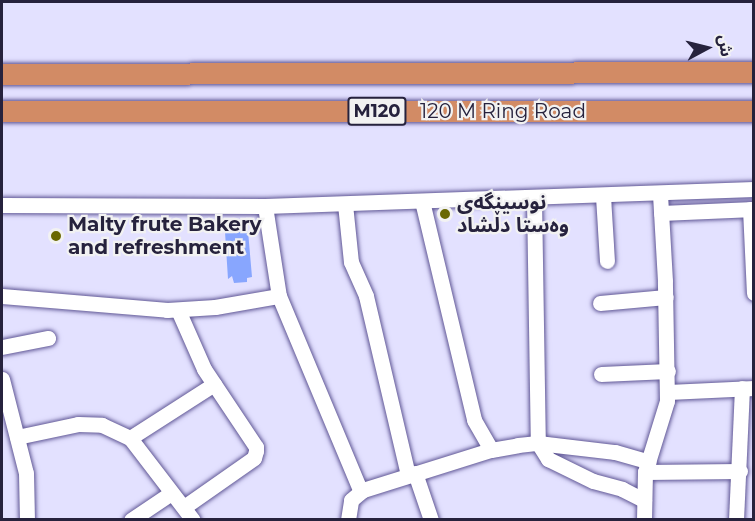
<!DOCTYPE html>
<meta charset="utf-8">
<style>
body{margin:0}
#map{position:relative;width:755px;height:521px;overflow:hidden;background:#e3e1ff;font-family:Montserrat,"Noto Sans Arabic",sans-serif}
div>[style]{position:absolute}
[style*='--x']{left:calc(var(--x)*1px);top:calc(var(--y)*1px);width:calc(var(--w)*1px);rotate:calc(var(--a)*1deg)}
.building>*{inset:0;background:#88a6fe}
.roads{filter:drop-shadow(0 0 2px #605796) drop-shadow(0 0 2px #605796)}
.minor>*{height:15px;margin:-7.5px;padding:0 7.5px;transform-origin:7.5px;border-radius:7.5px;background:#fff}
.highway>*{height:21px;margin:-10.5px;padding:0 10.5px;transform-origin:10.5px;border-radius:10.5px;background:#d28b65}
.dots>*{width:16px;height:16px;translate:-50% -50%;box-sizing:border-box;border:3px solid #f2f2f2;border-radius:50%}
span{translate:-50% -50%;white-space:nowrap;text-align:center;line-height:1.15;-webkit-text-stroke:4.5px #f2f2f2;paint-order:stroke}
.shield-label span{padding:2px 4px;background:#f2f2f2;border:2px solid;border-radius:4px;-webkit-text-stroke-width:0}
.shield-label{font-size:18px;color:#26223d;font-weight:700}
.street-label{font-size:20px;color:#26223d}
.poi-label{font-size:20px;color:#26223d;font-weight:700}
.left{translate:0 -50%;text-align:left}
.frame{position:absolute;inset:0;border:3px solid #26223d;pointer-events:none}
.north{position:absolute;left:677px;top:18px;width:60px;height:60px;-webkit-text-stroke:4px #f2f2f2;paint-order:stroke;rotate:83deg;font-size:16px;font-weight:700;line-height:24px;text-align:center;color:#26223d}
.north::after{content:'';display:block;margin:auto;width:21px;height:27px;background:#26223d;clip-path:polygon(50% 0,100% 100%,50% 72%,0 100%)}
</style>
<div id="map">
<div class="building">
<div style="clip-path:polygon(248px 231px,252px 277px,247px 278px,247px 282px,234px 283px,232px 276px,228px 279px,225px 232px)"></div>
</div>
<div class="roads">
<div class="minor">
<div style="--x:603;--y:196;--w:65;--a:86.5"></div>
<div style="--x:534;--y:198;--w:245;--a:89.1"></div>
<div style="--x:538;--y:443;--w:19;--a:58"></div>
<div style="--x:548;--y:459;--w:50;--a:26.1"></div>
<div style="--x:593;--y:481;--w:30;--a:15"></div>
<div style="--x:622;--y:489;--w:25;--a:27"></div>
<div style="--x:422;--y:201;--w:225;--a:76.6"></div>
<div style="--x:474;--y:420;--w:34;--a:60"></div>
<div style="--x:345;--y:204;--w:58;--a:84.1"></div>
<div style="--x:351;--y:262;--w:37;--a:66"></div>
<div style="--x:366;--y:296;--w:184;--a:76.8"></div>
<div style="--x:2;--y:205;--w:263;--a:0.2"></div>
<div style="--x:265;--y:206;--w:489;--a:-2"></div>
<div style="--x:265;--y:206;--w:91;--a:81.2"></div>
<div style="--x:279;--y:296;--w:212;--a:67.3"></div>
<div style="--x:750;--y:209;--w:84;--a:87.3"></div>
<div style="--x:661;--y:213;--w:93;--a:-2.5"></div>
<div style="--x:2;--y:296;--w:166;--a:4.8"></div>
<div style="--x:167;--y:310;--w:48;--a:-3.6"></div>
<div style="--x:215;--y:307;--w:65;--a:-9.8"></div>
<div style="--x:600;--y:303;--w:66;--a:-5.2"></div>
<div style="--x:178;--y:310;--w:64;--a:66.2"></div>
<div style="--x:204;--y:369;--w:94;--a:56.3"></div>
<div style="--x:256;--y:447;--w:4;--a:90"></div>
<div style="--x:256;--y:451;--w:7;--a:106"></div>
<div style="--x:254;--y:458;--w:85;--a:145"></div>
<div style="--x:2;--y:347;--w:47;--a:-11.1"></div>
<div style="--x:601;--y:374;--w:67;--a:-2.6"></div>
<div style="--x:2;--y:379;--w:97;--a:75.7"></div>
<div style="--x:26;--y:473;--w:47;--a:88.8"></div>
<div style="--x:668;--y:392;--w:86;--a:-2.7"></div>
<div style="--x:17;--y:437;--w:62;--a:-12"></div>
<div style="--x:78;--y:424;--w:24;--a:2"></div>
<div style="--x:102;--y:425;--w:31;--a:25"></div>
<div style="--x:130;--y:438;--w:103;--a:52.5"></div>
<div style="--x:130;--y:438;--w:100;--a:-32.7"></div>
<div style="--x:645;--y:472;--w:95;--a:-0.6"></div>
<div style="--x:415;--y:473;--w:50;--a:71.2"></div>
<div style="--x:131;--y:520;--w:48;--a:-34"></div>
<div style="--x:348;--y:520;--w:20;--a:-81"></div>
<div style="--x:351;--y:500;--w:16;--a:-40"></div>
<div style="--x:363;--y:490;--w:134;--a:-17.4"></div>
<div style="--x:491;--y:450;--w:27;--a:-10"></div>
<div style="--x:518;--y:445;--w:20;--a:-6"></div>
<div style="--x:538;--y:443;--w:78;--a:6.7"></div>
<div style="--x:615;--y:452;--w:35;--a:16"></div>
<div style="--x:644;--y:520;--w:48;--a:-88.8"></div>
<div style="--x:645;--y:472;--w:74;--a:-72.8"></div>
<div style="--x:667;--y:401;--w:120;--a:-91"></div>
<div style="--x:665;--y:281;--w:87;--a:-93.3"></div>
<div style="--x:736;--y:520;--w:132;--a:-87.4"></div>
</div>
<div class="highway">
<div style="--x:2;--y:74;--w:752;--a:-0.15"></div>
<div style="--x:2;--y:111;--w:752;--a:0"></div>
</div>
</div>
<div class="dots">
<div style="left:445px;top:214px;background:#6a6802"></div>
<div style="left:56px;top:236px;background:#6a6802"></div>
</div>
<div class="shield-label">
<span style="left:377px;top:111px">M120</span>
</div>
<div class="street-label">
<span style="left:503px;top:111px">120 M Ring Road</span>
</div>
<div class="poi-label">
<span class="left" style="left:457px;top:214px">نوسینگەی<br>وەستا دڵشاد</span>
<span class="left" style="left:68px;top:236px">Malty frute Bakery<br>and refreshment</span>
</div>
<div class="frame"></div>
<div class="north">ش</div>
</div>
